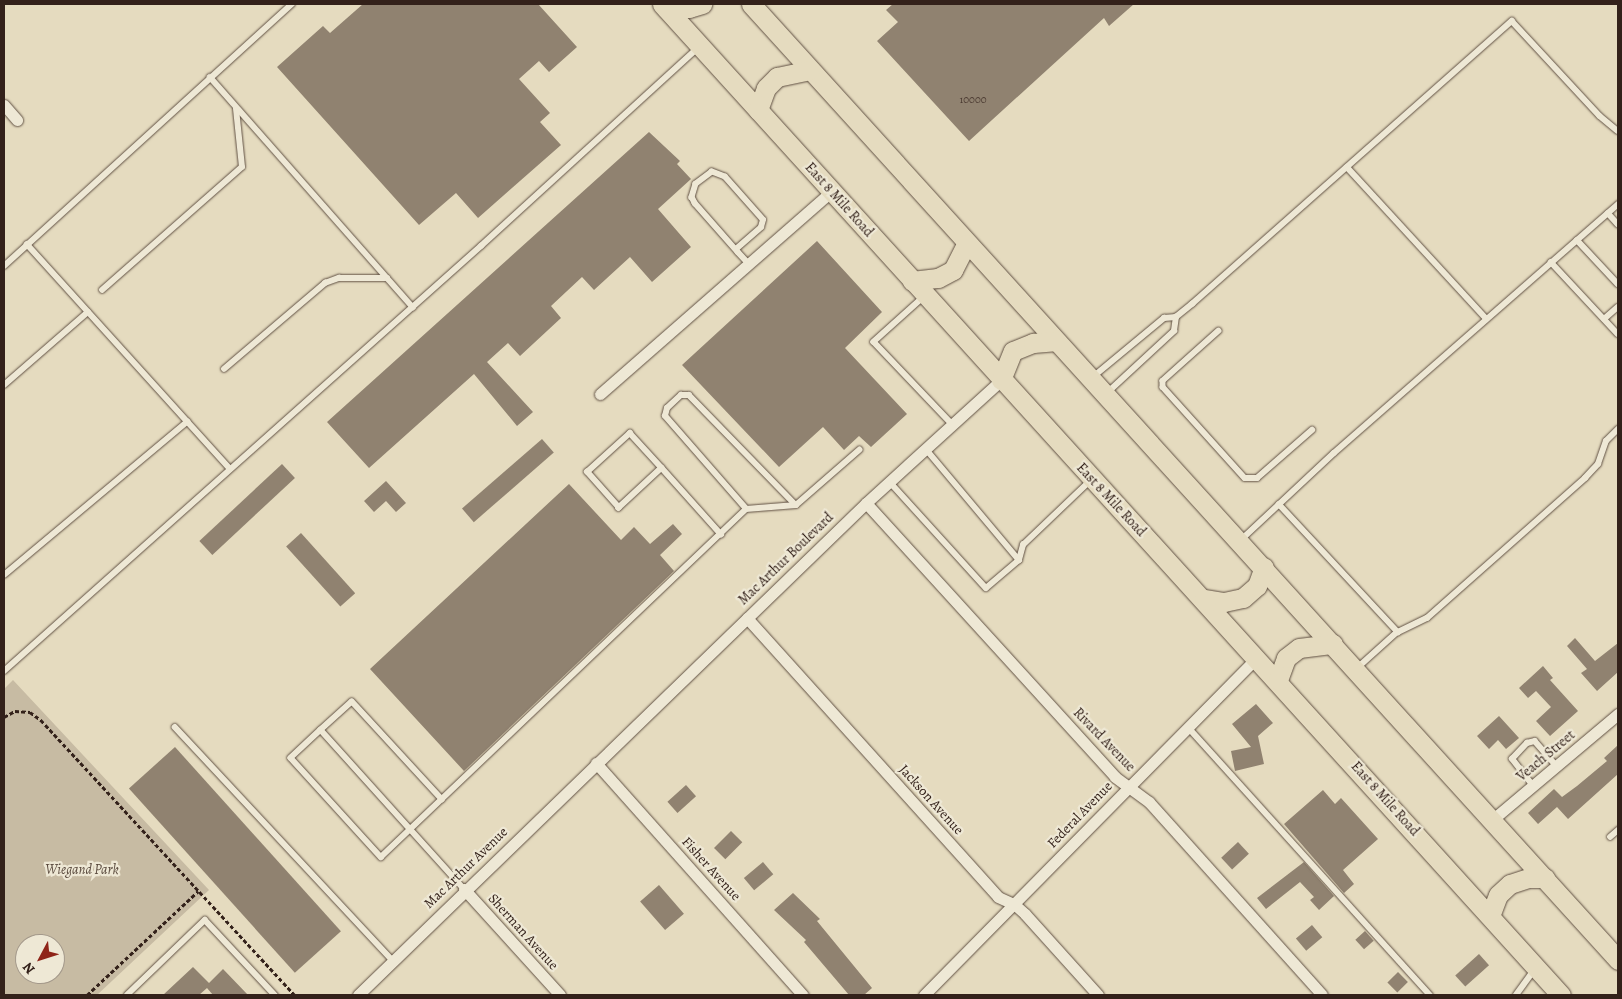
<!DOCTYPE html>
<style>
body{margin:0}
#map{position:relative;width:1622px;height:999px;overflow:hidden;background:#e5dbbf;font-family:Alegreya,serif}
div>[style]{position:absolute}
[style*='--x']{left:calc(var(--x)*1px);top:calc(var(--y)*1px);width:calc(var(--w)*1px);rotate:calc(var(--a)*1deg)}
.green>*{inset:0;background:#c7bba3}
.building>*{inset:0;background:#908270;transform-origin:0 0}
.path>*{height:2.5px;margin-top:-1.25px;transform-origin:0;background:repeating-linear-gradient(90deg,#33211a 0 4px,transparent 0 6.5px)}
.roads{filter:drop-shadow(0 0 1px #605043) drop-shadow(0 0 1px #605043)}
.service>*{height:5.5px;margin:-2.75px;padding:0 2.75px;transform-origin:2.75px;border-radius:2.75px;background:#eee8d5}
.minor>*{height:11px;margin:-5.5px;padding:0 5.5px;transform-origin:5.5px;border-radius:5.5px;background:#eee8d5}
.trunk>*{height:19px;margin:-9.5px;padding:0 9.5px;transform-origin:9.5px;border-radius:9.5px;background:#e5dbbf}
span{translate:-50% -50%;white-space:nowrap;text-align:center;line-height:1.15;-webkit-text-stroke:4.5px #eee8d5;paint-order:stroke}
.number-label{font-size:11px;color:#4a3930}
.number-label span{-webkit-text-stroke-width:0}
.street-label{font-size:14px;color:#33211a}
.park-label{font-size:14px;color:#58483c;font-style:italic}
.frame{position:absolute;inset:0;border:5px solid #33211a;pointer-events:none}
.north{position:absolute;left:15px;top:934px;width:50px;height:50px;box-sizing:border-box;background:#eee8d5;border:1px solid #a3988a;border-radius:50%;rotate:230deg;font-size:14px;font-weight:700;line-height:20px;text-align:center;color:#33211a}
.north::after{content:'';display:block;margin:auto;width:18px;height:22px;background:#8f2418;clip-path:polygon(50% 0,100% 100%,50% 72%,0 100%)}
</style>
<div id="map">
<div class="green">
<div style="clip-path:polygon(evenodd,13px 680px,209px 890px,97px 995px,4px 995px,4px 689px,13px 680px,25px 944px,55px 944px,55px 974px,25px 974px,25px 944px)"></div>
</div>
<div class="building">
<div style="clip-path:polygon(363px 4px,538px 4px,577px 47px,549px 72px,539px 61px,519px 79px,550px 113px,540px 122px,561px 145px,478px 218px,456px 193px,419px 225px,277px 67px,323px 26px,330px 33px)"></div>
<div style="clip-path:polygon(893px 4px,1134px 4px,1109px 26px,1104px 18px,969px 141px,877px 41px,898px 22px,886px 10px)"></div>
<div style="clip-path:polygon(649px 132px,680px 161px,677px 164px,691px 179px,658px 209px,691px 247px,652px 282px,630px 257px,594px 290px,582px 277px,551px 306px,561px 318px,520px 356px,508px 343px,487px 362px,533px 412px,517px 426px,474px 374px,369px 468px,327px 422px)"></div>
<div style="clip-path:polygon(817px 241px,882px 312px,845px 348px,907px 414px,871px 447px,859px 436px,844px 450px,823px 427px,779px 467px,682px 365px)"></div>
<div style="left:542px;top:439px;width:18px;height:106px;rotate:49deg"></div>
<div style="left:282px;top:464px;width:19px;height:113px;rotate:47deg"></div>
<div style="clip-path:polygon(386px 481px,406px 503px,396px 512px,386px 501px,374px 512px,364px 501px)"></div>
<div style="clip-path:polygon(569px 484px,621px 540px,634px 527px,650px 544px,673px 524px,682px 534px,660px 555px,674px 571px,464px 771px,370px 669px)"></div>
<div style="left:301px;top:533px;width:81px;height:20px;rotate:48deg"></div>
<div style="clip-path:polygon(1575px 638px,1595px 661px,1618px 643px,1618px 672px,1597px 691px,1581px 673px,1587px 669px,1567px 646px)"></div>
<div style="clip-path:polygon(1543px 666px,1553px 678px,1550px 680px,1578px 711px,1550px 736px,1536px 721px,1551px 707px,1536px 691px,1528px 698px,1519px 688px)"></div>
<div style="clip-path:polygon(1256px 704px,1273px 723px,1258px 736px,1264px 764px,1235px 771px,1231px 751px,1251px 747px,1232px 724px)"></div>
<div style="clip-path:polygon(1499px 716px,1519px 738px,1506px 749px,1498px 740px,1489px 749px,1477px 736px)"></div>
<div style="clip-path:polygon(1618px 745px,1618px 774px,1568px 819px,1557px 807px,1538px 824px,1528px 813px,1554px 789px,1562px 797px,1577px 786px,1607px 761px,1604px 758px)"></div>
<div style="left:175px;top:747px;width:248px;height:62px;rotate:48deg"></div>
<div style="left:686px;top:785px;width:15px;height:25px;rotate:48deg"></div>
<div style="clip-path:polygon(1323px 790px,1335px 804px,1341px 798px,1378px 839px,1343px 870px,1354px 884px,1344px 893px,1284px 824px)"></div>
<div style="left:731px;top:831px;width:16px;height:24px;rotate:45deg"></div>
<div style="left:1238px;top:842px;width:16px;height:23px;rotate:47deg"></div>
<div style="left:763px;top:862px;width:16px;height:25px;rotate:50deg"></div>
<div style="clip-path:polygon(1304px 862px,1334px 896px,1319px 910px,1310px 900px,1314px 897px,1300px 882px,1266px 909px,1257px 898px)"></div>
<div style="left:659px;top:885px;width:38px;height:25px;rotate:49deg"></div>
<div style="clip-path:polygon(793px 893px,820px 919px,817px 921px,872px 988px,864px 995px,849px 995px,804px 942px,806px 940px,774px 910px)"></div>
<div style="left:1312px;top:925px;width:16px;height:21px;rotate:50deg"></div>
<div style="left:1365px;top:931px;width:13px;height:13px;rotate:48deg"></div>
<div style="left:1479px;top:954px;width:15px;height:32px;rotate:48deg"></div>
<div style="clip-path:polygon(193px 967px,209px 983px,223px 969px,248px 995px,213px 995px,207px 988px,199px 995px,163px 995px)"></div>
<div style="left:1398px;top:972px;width:14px;height:15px;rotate:45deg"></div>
</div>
<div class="path">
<div style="--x:4;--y:717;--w:13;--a:-29"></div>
<div style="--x:15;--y:711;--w:15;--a:4"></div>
<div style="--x:30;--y:712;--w:14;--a:36"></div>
<div style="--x:41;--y:720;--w:374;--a:47.3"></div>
<div style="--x:87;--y:995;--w:152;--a:-43.1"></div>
</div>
<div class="roads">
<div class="service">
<div style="--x:210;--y:77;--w:307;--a:48.6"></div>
<div style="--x:1347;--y:167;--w:205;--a:47.4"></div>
<div style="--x:1608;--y:213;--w:15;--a:48"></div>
<div style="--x:1577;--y:240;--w:60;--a:47"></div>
<div style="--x:27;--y:244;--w:303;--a:47.9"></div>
<div style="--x:736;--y:249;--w:33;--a:-41"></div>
<div style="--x:761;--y:227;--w:7;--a:-74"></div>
<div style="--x:763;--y:220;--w:57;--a:-131.5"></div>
<div style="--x:725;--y:177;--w:14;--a:-159"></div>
<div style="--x:712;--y:172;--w:20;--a:143"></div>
<div style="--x:696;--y:184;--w:14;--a:107"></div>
<div style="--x:692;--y:197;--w:7;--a:63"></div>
<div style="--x:695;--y:203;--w:65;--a:48.7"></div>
<div style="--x:738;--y:252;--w:16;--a:47"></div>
<div style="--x:1551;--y:262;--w:98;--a:47.1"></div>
<div style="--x:4;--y:266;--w:389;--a:-42.3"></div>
<div style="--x:102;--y:290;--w:186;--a:-41.3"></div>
<div style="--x:242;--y:167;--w:58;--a:-95.9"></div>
<div style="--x:923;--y:298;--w:66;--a:138.1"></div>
<div style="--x:874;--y:342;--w:113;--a:46.4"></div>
<div style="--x:1604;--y:319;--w:18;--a:-41"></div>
<div style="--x:1219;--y:331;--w:75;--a:138.2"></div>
<div style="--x:1163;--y:381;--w:6;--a:90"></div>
<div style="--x:1163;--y:387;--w:122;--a:48"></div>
<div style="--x:1245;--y:478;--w:12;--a:0"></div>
<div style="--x:1257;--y:478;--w:73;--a:-41.1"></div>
<div style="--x:224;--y:369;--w:133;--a:-40.4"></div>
<div style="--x:325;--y:283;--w:15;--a:-20"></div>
<div style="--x:339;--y:278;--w:48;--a:0"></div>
<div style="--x:1094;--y:376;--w:91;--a:-39.6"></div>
<div style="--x:1164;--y:318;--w:12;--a:-5"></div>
<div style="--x:1176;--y:317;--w:21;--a:-39"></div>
<div style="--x:1192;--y:304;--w:427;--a:-41.5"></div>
<div style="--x:1512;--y:21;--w:129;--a:47.2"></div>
<div style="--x:1600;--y:116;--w:23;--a:40"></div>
<div style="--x:4;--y:385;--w:111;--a:-41"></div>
<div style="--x:1108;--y:392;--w:90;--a:-42.7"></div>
<div style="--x:1174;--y:331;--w:14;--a:-82"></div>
<div style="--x:926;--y:449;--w:145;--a:50"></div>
<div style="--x:662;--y:468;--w:59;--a:137.1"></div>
<div style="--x:619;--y:508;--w:48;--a:-131.6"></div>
<div style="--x:587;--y:472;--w:58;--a:-42.2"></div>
<div style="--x:630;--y:433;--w:47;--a:47.6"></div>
<div style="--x:662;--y:468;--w:89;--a:48.2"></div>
<div style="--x:890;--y:482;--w:143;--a:47.8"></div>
<div style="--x:986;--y:588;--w:43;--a:-40.3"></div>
<div style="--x:1019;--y:560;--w:16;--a:-75"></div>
<div style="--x:1023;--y:545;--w:94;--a:-43.7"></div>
<div style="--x:1279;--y:504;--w:175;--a:47.1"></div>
<div style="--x:1398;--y:632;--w:54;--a:138"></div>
<div style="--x:746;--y:509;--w:50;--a:-4.6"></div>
<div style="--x:1241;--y:540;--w:127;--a:-43.1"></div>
<div style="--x:1334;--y:453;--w:378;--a:-41.2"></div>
<div style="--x:4;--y:575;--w:239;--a:-39.9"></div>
<div style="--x:1398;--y:632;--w:32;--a:-26"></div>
<div style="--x:1427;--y:618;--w:211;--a:-41.5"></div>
<div style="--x:1585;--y:478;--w:19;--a:-47"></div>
<div style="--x:1598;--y:464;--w:24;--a:-71"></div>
<div style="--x:1606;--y:441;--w:17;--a:-45"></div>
<div style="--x:4;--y:671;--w:639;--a:-41.7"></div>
<div style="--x:481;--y:246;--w:294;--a:-42.4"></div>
<div style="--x:175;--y:727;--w:320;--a:47"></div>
<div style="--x:1188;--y:727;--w:361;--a:47.9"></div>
<div style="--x:321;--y:730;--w:41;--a:137"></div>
<div style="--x:291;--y:758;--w:134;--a:47.7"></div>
<div style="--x:381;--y:857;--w:504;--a:-43.63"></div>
<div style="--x:746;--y:509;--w:123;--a:-131.1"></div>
<div style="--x:665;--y:416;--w:8;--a:-76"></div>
<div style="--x:667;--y:408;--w:19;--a:-43"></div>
<div style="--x:681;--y:395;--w:8;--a:0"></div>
<div style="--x:689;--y:395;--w:153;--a:45.8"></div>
<div style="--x:796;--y:505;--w:84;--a:-41.1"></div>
<div style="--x:1533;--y:786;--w:34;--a:-128"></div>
<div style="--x:1512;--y:759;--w:22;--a:-47"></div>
<div style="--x:1527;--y:743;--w:8;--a:-14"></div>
<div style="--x:1535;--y:741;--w:33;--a:49"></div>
<div style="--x:442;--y:800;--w:133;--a:-132.6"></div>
<div style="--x:352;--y:702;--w:42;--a:137.9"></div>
<div style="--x:321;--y:730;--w:214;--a:48"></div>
<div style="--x:1610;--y:837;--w:11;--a:-41"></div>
<div style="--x:127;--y:995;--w:108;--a:-43.9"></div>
<div style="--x:205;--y:920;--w:103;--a:47"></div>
<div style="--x:1516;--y:995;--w:32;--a:-54"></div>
</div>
<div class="minor">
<div style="--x:4;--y:105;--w:20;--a:49"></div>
<div style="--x:600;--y:394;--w:307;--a:-41.2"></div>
<div style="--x:866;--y:503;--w:370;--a:47.7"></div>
<div style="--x:1115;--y:777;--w:42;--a:36.3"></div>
<div style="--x:1149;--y:802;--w:259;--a:48.1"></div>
<div style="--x:747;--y:618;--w:375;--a:48"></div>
<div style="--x:998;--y:897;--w:17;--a:24"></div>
<div style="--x:1014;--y:904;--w:15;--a:42"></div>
<div style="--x:1025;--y:914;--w:109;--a:48"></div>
<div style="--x:596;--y:763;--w:311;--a:48.3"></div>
<div style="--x:1492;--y:820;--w:165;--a:-40.1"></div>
<div style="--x:464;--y:889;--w:143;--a:47.8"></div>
<div style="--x:358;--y:995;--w:707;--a:-44.08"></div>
<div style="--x:866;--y:503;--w:183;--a:-42.3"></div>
<div style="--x:924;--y:995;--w:474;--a:-45.4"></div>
</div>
<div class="trunk">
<div style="--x:662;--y:4;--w:1338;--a:47.79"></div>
<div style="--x:751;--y:4;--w:1291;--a:47.79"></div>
<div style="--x:666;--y:8;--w:23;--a:0"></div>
<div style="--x:689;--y:8;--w:14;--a:-17"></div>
<div style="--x:758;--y:110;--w:23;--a:-70"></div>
<div style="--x:766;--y:88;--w:16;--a:-45"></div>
<div style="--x:777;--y:77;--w:34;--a:-12"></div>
<div style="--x:912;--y:281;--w:26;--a:-7"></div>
<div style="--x:938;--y:278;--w:17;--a:-28"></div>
<div style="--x:953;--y:270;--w:29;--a:-63"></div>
<div style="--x:1001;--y:380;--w:31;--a:-68"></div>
<div style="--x:1013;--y:351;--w:22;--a:-22"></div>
<div style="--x:1033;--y:343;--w:21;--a:-5"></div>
<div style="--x:1204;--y:599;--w:20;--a:9"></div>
<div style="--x:1224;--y:602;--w:19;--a:-12"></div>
<div style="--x:1243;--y:598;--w:18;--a:-41"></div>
<div style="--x:1257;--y:586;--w:20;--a:-70"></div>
<div style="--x:1278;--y:680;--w:23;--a:-70"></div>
<div style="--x:1286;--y:658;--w:16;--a:-38"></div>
<div style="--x:1299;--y:648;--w:34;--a:-7"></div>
<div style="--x:1490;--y:916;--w:22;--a:-69"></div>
<div style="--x:1498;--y:895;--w:16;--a:-43"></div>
<div style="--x:1510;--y:884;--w:20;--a:-18"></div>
<div style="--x:1529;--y:878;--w:16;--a:0"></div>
</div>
</div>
<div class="number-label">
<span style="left:973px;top:100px">10000</span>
</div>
<div class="street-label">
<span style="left:839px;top:200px;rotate:48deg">East 8 Mile Road</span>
<span style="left:1111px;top:500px;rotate:47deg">East 8 Mile Road</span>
<span style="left:786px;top:559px;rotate:-44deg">Mac Arthur Boulevard</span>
<span style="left:1104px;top:740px;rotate:46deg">Rivard Avenue</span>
<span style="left:1546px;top:756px;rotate:-40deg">Veach Street</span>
<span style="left:1385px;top:799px;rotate:48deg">East 8 Mile Road</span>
<span style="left:931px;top:800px;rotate:48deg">Jackson Avenue</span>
<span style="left:1080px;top:815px;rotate:-46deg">Federal Avenue</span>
<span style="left:466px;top:868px;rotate:-44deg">Mac Arthur Avenue</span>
<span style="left:711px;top:869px;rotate:48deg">Fisher Avenue</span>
<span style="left:523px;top:932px;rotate:48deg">Sherman Avenue</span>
</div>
<div class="park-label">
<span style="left:82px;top:870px">Wiegand Park</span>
</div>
<div class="frame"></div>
<div class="north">N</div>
</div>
